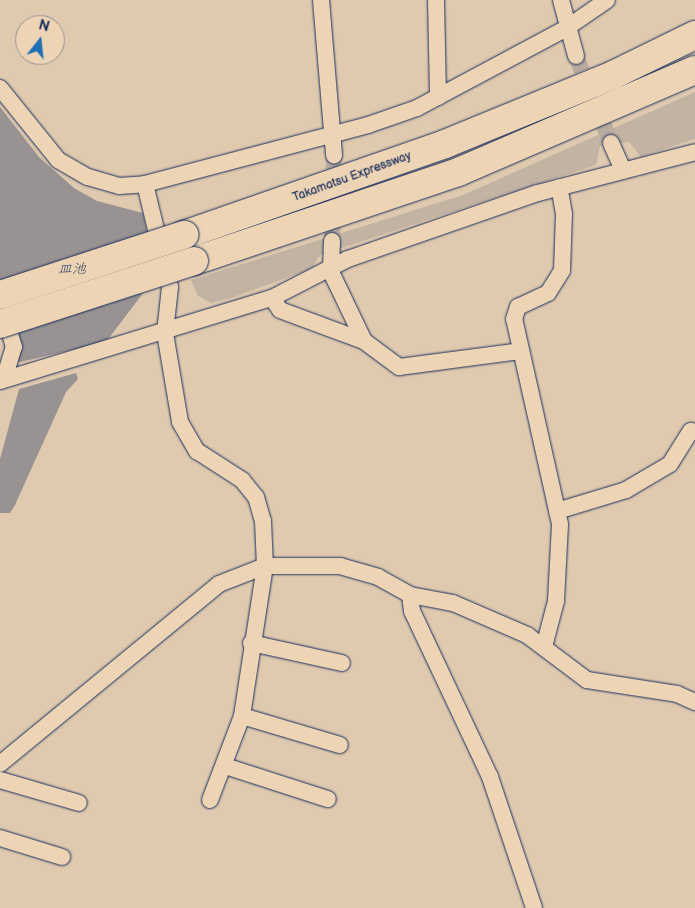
<!DOCTYPE html>
<meta charset="utf-8">
<style>
body{margin:0}
#map{position:relative;width:695px;height:908px;overflow:hidden;background:#dfcaaf;font-family:"Balsamiq Sans","Klee One",sans-serif}
div>[style]{position:absolute}
[style*='--x']{left:calc(var(--x)*1px);top:calc(var(--y)*1px);width:calc(var(--w)*1px);rotate:calc(var(--a)*1deg)}
.green>*{inset:0;background:#c2b3a3}
.water>*{inset:0;background:#999292}
.minor-tunnel>*{height:16px;margin-top:-8px;transform-origin:0;background:repeating-linear-gradient(90deg,#b8ab9f 0 16px,transparent 0 24px)}
.roads{filter:drop-shadow(0 0 1px #1b2f5e) drop-shadow(0 0 1px #1b2f5e)}
.minor>*{height:16px;margin:-8px;padding:0 8px;transform-origin:8px;border-radius:8px;background:#ecd4b4}
.motorway>*{height:28px;margin:-14px;padding:0 14px;transform-origin:14px;border-radius:14px;background:#ecd4b4}
.bridges{filter:drop-shadow(0 0 1px #1b2f5e) drop-shadow(0 0 1px #1b2f5e)}
.motorway-bridge>*{height:28px;margin:-14px;padding:0 14px;transform-origin:14px;border-radius:14px;background:#ecd4b4}
span{translate:-50% -50%;white-space:nowrap;text-align:center;line-height:1.15;-webkit-text-stroke:4px #ecd4b4;paint-order:stroke}
.street-label{font-size:12px;color:#1b2f5e}
.water-label{font-size:14px;color:#344368;font-style:italic}
.north{position:absolute;left:15px;top:15px;width:50px;height:50px;box-sizing:border-box;background:#ecd4b4;border:1px solid #989292;border-radius:50%;rotate:16deg;font-size:14px;font-weight:700;line-height:20px;text-align:center;color:#1b2f5e}
.north::after{content:'';display:block;margin:auto;width:18px;height:22px;background:#1f6fb2;clip-path:polygon(50% 0,100% 100%,50% 72%,0 100%)}
</style>
<div id="map">
<div class="green">
<div style="clip-path:polygon(695px 92px,695px 139px,641px 157px,629px 142px,600px 146px,596px 165px,320px 255px,311px 269px,231px 298px,211px 303px,198px 296px,191px 280px,463px 195px)"></div>
</div>
<div class="water">
<div style="clip-path:polygon(0 107px,39px 157px,74px 188px,97px 201px,143px 213px,156px 276px,106px 342px,16px 363px,18px 335px,0 281px)"></div>
<div style="clip-path:polygon(76px 373px,78px 379px,66px 392px,15px 505px,10px 513px,0 513px,0 459px,19px 389px)"></div>
</div>
<div class="minor-tunnel">
<div style="--x:576;--y:56;--w:94;--a:68.1"></div>
<div style="--x:332;--y:241;--w:86;--a:-88.7"></div>
</div>
<div class="roads">
<div class="minor">
<div style="--x:321;--y:0;--w:156;--a:85.2"></div>
<div style="--x:436;--y:0;--w:97;--a:88.8"></div>
<div style="--x:561;--y:0;--w:58;--a:75"></div>
<div style="--x:0;--y:88;--w:92;--a:51.1"></div>
<div style="--x:58;--y:160;--w:34;--a:30"></div>
<div style="--x:88;--y:177;--w:32;--a:16"></div>
<div style="--x:119;--y:186;--w:26;--a:-4"></div>
<div style="--x:145;--y:184;--w:231;--a:-14.8"></div>
<div style="--x:368;--y:125;--w:52;--a:-19.1"></div>
<div style="--x:417;--y:108;--w:168;--a:-28.1"></div>
<div style="--x:565;--y:29;--w:51;--a:-34.6"></div>
<div style="--x:611;--y:143;--w:30;--a:66"></div>
<div style="--x:145;--y:184;--w:106;--a:76.4"></div>
<div style="--x:170;--y:287;--w:46;--a:96.2"></div>
<div style="--x:165;--y:333;--w:90;--a:80.4"></div>
<div style="--x:180;--y:422;--w:34;--a:60"></div>
<div style="--x:197;--y:451;--w:54;--a:32.8"></div>
<div style="--x:242;--y:480;--w:22;--a:51"></div>
<div style="--x:256;--y:497;--w:25;--a:74"></div>
<div style="--x:263;--y:521;--w:45;--a:87.5"></div>
<div style="--x:265;--y:566;--w:75;--a:0"></div>
<div style="--x:340;--y:566;--w:40;--a:16"></div>
<div style="--x:378;--y:577;--w:37;--a:29"></div>
<div style="--x:410;--y:595;--w:44;--a:10.5"></div>
<div style="--x:453;--y:603;--w:81;--a:23.4"></div>
<div style="--x:527;--y:635;--w:75;--a:36.9"></div>
<div style="--x:587;--y:680;--w:91;--a:8.8"></div>
<div style="--x:677;--y:694;--w:20;--a:24"></div>
<div style="--x:332;--y:241;--w:31;--a:92"></div>
<div style="--x:331;--y:272;--w:76;--a:64.4"></div>
<div style="--x:364;--y:341;--w:44;--a:36.6"></div>
<div style="--x:399;--y:367;--w:122;--a:-7.5"></div>
<div style="--x:272;--y:298;--w:14;--a:56"></div>
<div style="--x:280;--y:310;--w:90;--a:20.3"></div>
<div style="--x:4;--y:379;--w:34;--a:-73"></div>
<div style="--x:14;--y:347;--w:34;--a:-107"></div>
<div style="--x:0;--y:381;--w:284;--a:-17"></div>
<div style="--x:272;--y:298;--w:85;--a:-27.2"></div>
<div style="--x:348;--y:259;--w:201;--a:-19.2"></div>
<div style="--x:538;--y:193;--w:162;--a:-14.6"></div>
<div style="--x:557;--y:511;--w:72;--a:-16.9"></div>
<div style="--x:626;--y:490;--w:51;--a:-30.6"></div>
<div style="--x:670;--y:464;--w:39;--a:-58"></div>
<div style="--x:691;--y:431;--w:4;--a:14"></div>
<div style="--x:410;--y:595;--w:16;--a:83"></div>
<div style="--x:412;--y:611;--w:183;--a:64.8"></div>
<div style="--x:490;--y:777;--w:138;--a:71.4"></div>
<div style="--x:251;--y:643;--w:93;--a:12.4"></div>
<div style="--x:544;--y:647;--w:48;--a:-75.4"></div>
<div style="--x:556;--y:601;--w:77;--a:-87"></div>
<div style="--x:560;--y:524;--w:210;--a:-102.6"></div>
<div style="--x:514;--y:319;--w:13;--a:-72"></div>
<div style="--x:518;--y:307;--w:33;--a:-25"></div>
<div style="--x:548;--y:293;--w:26;--a:-58"></div>
<div style="--x:562;--y:271;--w:57;--a:-88"></div>
<div style="--x:564;--y:214;--w:27;--a:-100"></div>
<div style="--x:242;--y:716;--w:102;--a:16.5"></div>
<div style="--x:0;--y:764;--w:283;--a:-39.4"></div>
<div style="--x:219;--y:584;--w:49;--a:-21.4"></div>
<div style="--x:225;--y:766;--w:108;--a:17.8"></div>
<div style="--x:0;--y:780;--w:82;--a:16.2"></div>
<div style="--x:210;--y:800;--w:90;--a:-69.1"></div>
<div style="--x:242;--y:716;--w:152;--a:-81.3"></div>
<div style="--x:0;--y:838;--w:65;--a:17"></div>
</div>
<div class="motorway">
<div style="--x:184;--y:235;--w:276;--a:-19.2"></div>
<div style="--x:445;--y:144;--w:182;--a:-22.3"></div>
<div style="--x:613;--y:75;--w:91;--a:-26"></div>
<div style="--x:194;--y:261;--w:279;--a:-18.6"></div>
<div style="--x:458;--y:172;--w:258;--a:-23.3"></div>
</div>
</div>
<div class="bridges">
<div class="motorway-bridge">
<div style="--x:0;--y:295;--w:194;--a:-18.1"></div>
<div style="--x:0;--y:324;--w:204;--a:-18"></div>
</div>
</div>
<div class="street-label">
<span style="left:352px;top:177px;rotate:-20deg">Takamatsu Expressway</span>
</div>
<div class="water-label">
<span style="left:72px;top:269px">皿池</span>
</div>
<div class="north">N</div>
</div>
